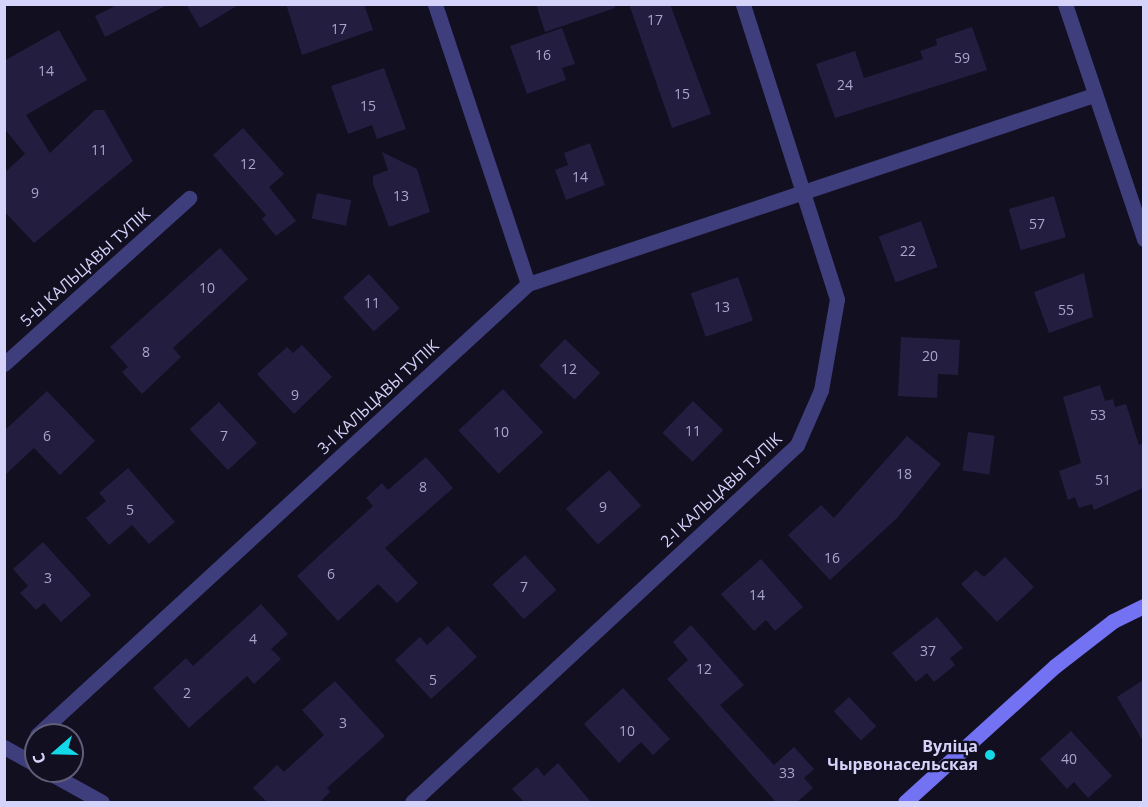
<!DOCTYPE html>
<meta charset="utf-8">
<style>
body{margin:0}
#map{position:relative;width:1148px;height:807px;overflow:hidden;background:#120f21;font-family:"Open Sans",sans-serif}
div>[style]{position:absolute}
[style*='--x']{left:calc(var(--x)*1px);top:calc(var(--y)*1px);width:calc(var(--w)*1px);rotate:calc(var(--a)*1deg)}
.building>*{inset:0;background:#231d40;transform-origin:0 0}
.street>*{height:15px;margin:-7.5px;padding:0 7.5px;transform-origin:7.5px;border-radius:7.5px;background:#3f3e7c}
.secondary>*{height:15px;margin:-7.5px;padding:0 7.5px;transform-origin:7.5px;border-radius:7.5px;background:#7272f3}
.dots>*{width:16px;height:16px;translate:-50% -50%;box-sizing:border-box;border:3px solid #120f21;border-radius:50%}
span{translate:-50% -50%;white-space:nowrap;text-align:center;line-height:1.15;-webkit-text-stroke:4.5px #120f21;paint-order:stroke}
.number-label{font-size:14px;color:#a9a6cc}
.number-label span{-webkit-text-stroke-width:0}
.street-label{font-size:16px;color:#d6d3fb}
.poi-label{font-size:16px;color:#d6d3fb;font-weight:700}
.right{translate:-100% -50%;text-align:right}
.frame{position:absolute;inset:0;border:6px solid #d6d3fb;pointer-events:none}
.north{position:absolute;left:24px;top:723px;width:60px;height:60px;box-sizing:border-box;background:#120f21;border:2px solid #605d78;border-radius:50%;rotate:250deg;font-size:16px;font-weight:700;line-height:24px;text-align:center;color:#d6d3fb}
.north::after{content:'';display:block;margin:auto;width:21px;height:27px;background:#13d8e7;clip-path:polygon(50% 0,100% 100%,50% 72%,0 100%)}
</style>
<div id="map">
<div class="building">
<div style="clip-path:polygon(119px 4px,169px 4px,105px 37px,95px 16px)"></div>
<div style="clip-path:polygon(186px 4px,240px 4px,200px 28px)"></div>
<div style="clip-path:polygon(286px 4px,364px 4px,373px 30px,302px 55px)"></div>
<div style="clip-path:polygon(536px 4px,614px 4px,615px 8px,545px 32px)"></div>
<div style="clip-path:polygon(629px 4px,670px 4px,711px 114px,672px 128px)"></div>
<div style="clip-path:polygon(972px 27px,987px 70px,835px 118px,816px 64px,855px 51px,864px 78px,923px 59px,920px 51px,937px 45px,936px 39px)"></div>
<div style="clip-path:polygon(562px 28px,575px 64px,562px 68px,566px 80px,527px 94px,510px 46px)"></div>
<div style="clip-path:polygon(59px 30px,87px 80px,26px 115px,50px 153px,95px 110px,104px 110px,133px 161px,34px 243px,4px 211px,4px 173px,25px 154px,4px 128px,4px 61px)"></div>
<div style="clip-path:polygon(384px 68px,406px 129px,377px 139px,372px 125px,348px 134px,331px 86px)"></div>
<div style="clip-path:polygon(243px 128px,284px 174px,269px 187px,296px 221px,276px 236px,262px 219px,266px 215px,213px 155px)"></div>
<div style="clip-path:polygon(590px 143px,605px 185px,566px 200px,555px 170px,568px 165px,564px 153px)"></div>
<div style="clip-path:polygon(382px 152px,417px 169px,430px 212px,389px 227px,373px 184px,373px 176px,388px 170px)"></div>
<div style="left:317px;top:193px;width:35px;height:26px;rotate:12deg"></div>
<div style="left:1054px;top:196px;width:43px;height:47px;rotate:74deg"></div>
<div style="left:921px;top:221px;width:49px;height:45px;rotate:70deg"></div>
<div style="clip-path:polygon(220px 248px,248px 279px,173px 348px,181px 357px,142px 394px,122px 372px,128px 367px,110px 347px)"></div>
<div style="clip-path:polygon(1084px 273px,1093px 317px,1049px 333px,1034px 292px)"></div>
<div style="left:369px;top:274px;width:46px;height:35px;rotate:48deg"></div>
<div style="left:738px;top:277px;width:46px;height:50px;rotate:71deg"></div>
<div style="clip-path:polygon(901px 337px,960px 340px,958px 375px,938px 374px,937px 398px,898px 396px)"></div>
<div style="left:565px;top:339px;width:49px;height:37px;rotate:44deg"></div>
<div style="clip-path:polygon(302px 345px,332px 377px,294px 414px,257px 374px,287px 347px,293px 353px)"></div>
<div style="clip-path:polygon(1100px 385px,1105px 401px,1113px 399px,1115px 407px,1126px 404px,1139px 445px,1143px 443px,1143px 488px,1094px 510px,1092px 504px,1079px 508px,1075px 497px,1068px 500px,1059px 471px,1081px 463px,1063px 397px)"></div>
<div style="left:503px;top:389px;width:59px;height:61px;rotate:47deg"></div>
<div style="clip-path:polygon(47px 391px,95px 441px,60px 475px,34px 448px,4px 476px,4px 431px)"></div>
<div style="left:693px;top:401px;width:42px;height:44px;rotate:44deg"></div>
<div style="left:219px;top:402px;width:56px;height:40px;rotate:47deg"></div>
<div style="left:968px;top:432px;width:27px;height:39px;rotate:8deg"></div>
<div style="clip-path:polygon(907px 436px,941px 464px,897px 518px,830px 580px,788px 535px,821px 505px,834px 518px)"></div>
<div style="clip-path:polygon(426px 457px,453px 488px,385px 548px,418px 583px,397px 603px,378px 584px,338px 621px,297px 576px,373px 506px,366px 498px,382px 483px,388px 490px)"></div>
<div style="clip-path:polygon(128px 468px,175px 522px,149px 544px,132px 525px,109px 545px,86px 518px,106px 501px,99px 493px)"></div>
<div style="left:609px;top:470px;width:48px;height:58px;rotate:48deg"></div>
<div style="clip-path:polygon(43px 542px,91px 595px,61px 622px,44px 603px,36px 610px,20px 593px,28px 586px,13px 569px)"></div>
<div style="left:525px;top:555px;width:47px;height:44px;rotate:48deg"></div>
<div style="clip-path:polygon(1005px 557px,1034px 587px,997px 622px,961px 584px,976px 570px,984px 577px)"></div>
<div style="clip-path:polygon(761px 559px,803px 607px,775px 631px,766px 620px,754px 631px,721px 594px)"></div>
<div style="clip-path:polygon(261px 604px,288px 634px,271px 649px,281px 659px,254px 684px,247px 676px,189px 728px,153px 688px,186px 658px,193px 666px)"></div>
<div style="clip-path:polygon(937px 617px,963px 648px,950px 658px,955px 665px,934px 682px,927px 673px,916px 682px,892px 653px)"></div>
<div style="clip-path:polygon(691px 625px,744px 685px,720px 705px,774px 765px,794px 747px,814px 769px,804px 778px,813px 788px,797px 802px,776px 802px,667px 679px,688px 660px,673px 642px)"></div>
<div style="clip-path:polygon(448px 626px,477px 657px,431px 699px,395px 660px,420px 637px,427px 645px)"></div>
<div style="clip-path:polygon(1143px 680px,1143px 741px,1117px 697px)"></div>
<div style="clip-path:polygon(335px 681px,385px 736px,327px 788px,330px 792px,320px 802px,267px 802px,253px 788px,277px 765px,284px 772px,324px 735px,302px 710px)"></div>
<div style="clip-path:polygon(623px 688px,670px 739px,653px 755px,641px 742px,619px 763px,584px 724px)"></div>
<div style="left:849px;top:697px;width:40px;height:21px;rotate:47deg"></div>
<div style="clip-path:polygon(1071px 731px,1112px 776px,1088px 798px,1074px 782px,1067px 789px,1040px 759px)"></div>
<div style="clip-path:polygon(558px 763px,591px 802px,524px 802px,512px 789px,537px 767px,544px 776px)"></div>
</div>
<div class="street">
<div style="--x:1065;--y:4;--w:248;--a:71.4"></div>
<div style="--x:528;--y:284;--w:597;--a:-18.47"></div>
<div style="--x:4;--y:364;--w:249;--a:-41.9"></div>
<div style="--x:37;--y:735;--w:667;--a:-42.57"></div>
<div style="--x:528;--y:284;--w:295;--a:-108.4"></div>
<div style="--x:4;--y:747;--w:37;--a:29"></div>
<div style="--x:46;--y:771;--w:64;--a:29"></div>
<div style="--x:412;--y:802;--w:525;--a:-42.84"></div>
<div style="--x:797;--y:445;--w:60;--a:-66.4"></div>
<div style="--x:821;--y:390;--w:92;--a:-80"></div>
<div style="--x:837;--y:299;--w:310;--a:-107.7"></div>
</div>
<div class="secondary">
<div style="--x:905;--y:802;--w:202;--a:-42.2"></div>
<div style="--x:1055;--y:666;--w:73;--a:-37.8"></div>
<div style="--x:1113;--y:621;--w:34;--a:-26"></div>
</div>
<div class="dots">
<div style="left:990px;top:755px;background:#13d8e7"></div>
</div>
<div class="number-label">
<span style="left:655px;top:20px">17</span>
<span style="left:339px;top:29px">17</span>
<span style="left:543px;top:55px">16</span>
<span style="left:962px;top:58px">59</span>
<span style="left:46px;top:71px">14</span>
<span style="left:845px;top:85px">24</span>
<span style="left:682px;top:94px">15</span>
<span style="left:368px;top:106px">15</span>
<span style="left:99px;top:150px">11</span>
<span style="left:248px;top:164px">12</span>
<span style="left:580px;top:177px">14</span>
<span style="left:35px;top:193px">9</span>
<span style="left:401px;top:196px">13</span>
<span style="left:1037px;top:224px">57</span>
<span style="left:908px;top:251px">22</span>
<span style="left:207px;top:288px">10</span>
<span style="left:372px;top:303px">11</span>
<span style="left:722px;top:307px">13</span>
<span style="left:1066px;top:310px">55</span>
<span style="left:146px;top:352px">8</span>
<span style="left:930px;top:356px">20</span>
<span style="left:569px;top:369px">12</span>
<span style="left:295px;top:395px">9</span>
<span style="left:1098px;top:415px">53</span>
<span style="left:693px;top:431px">11</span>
<span style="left:501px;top:432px">10</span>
<span style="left:47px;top:436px">6</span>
<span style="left:224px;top:436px">7</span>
<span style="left:904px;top:474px">18</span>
<span style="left:1103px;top:480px">51</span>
<span style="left:423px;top:487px">8</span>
<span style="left:603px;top:507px">9</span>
<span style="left:130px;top:510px">5</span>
<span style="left:832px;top:558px">16</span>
<span style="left:331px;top:574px">6</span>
<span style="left:48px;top:578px">3</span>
<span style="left:524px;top:587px">7</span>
<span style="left:757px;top:595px">14</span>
<span style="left:253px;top:639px">4</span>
<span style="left:928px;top:651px">37</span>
<span style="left:704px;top:669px">12</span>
<span style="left:433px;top:680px">5</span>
<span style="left:187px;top:693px">2</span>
<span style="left:343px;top:723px">3</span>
<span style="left:627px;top:731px">10</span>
<span style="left:1069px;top:759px">40</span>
<span style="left:787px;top:773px">33</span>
</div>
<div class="street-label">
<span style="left:85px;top:267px;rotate:-42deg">5-Ы КАЛЬЦАВЫ ТУПІК</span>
<span style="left:378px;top:397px;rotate:-43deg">3-І КАЛЬЦАВЫ ТУПІК</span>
<span style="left:721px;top:490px;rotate:-43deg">2-І КАЛЬЦАВЫ ТУПІК</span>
</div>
<div class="poi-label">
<span class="right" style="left:978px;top:755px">Вуліца<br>Чырвонасельская</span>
</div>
<div class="frame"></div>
<div class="north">С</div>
</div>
